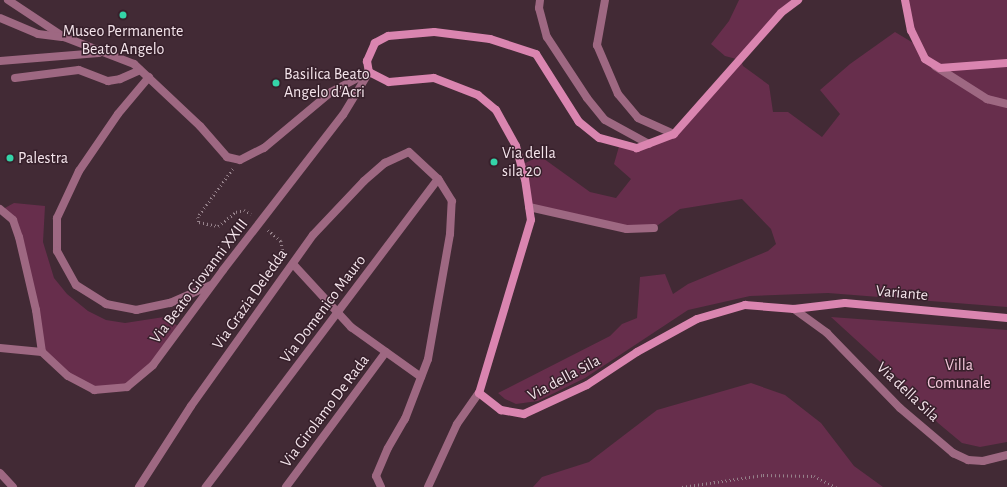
<!DOCTYPE html>
<style>
body{margin:0}
#map{position:relative;width:1007px;height:487px;overflow:hidden;background:#422a35;font-family:"Alegreya Sans",sans-serif}
div>[style]{position:absolute}
[style*='--x']{left:calc(var(--x)*1px);top:calc(var(--y)*1px);width:calc(var(--w)*1px);rotate:calc(var(--a)*1deg)}
.green>*{inset:0;background:#672e4c}
.path>*{height:2.5px;margin-top:-1.25px;transform-origin:0;background:repeating-linear-gradient(90deg,#96828b 0 1px,transparent 0 4px)}
.service>*{height:8px;margin:-4px;padding:0 4px;transform-origin:4px;border-radius:4px;background:#9e6882}
.minor>*{height:8px;margin:-4px;padding:0 4px;transform-origin:4px;border-radius:4px;background:#9e6882}
.tertiary>*{height:8px;margin:-4px;padding:0 4px;transform-origin:4px;border-radius:4px;background:#9e6882}
.secondary>*{height:8px;margin:-4px;padding:0 4px;transform-origin:4px;border-radius:4px;background:#da85b0}
.dots>*{width:11px;height:11px;translate:-50% -50%;box-sizing:border-box;border:2px solid #37202b;border-radius:50%}
span{translate:-50% -50%;white-space:nowrap;text-align:center;line-height:1.15;-webkit-text-stroke:3px #37202b;paint-order:stroke}
.poi-label{font-size:16px;color:#f4e4eb}
.left{translate:0 -50%;text-align:left}
.street-label{font-size:16px;color:#f4e4eb}
.park-label{font-size:16px;color:#f5c8dc}
</style>
<div id="map">
<div class="green">
<div style="clip-path:polygon(739px 0,798px 0,741px 60px,743px 66px,769px 85px,773px 112px,788px 112px,822px 137px,840px 114px,820px 90px,850px 64px,895px 32px,915px 44px,905px 0,1007px 0,1007px 307px,828px 293px,750px 296px,688px 310px,585px 378px,538px 401px,516px 404px,505px 399px,498px 393px,610px 336px,622px 324px,637px 318px,640px 277px,665px 274px,673px 294px,688px 284px,768px 251px,776px 244px,771px 229px,742px 199px,680px 209px,654px 228px,627px 229px,529px 207px,521px 165px,540px 156px,590px 192px,616px 198px,631px 179px,614px 164px,620px 143px,637px 148px,674px 134px,740px 60px,725px 56px,711px 44px,729px 21px)"></div>
<div style="clip-path:polygon(14px 203px,45px 206px,43px 242px,54px 278px,67px 294px,88px 311px,106px 320px,125px 323px,164px 317px,181px 328px,153px 365px,127px 387px,94px 390px,68px 376px,42px 352px,19px 237px,3px 209px)"></div>
<div style="clip-path:polygon(831px 317px,1007px 330px,1007px 442px,980px 447px,962px 443px,938px 423px,900px 380px)"></div>
<div style="clip-path:polygon(751px 383px,785px 395px,821px 423px,854px 466px,883px 487px,533px 487px,542px 477px,589px 462px,657px 410px)"></div>
</div>
<div class="path">
<div style="--x:233;--y:169;--w:59;--a:126.1"></div>
<div style="--x:198;--y:217;--w:5;--a:79"></div>
<div style="--x:199;--y:222;--w:19;--a:12"></div>
<div style="--x:218;--y:226;--w:23;--a:-38"></div>
<div style="--x:236;--y:212;--w:8;--a:-14"></div>
<div style="--x:244;--y:210;--w:8;--a:30"></div>
<div style="--x:268;--y:230;--w:17;--a:40"></div>
<div style="--x:281;--y:241;--w:15;--a:79"></div>
<div style="--x:682;--y:487;--w:82;--a:-8.4"></div>
<div style="--x:763;--y:475;--w:51;--a:1.1"></div>
<div style="--x:814;--y:476;--w:25;--a:27"></div>
</div>
<div class="service">
<div style="--x:8;--y:0;--w:67;--a:33.5"></div>
<div style="--x:64;--y:37;--w:75;--a:21.1"></div>
<div style="--x:134;--y:64;--w:91;--a:43.2"></div>
<div style="--x:200;--y:126;--w:41;--a:48.9"></div>
<div style="--x:227;--y:157;--w:13;--a:13"></div>
<div style="--x:240;--y:160;--w:27;--a:-27"></div>
<div style="--x:264;--y:148;--w:87;--a:-39.9"></div>
<div style="--x:331;--y:92;--w:43;--a:-27.8"></div>
<div style="--x:0;--y:18;--w:41;--a:22.8"></div>
<div style="--x:38;--y:34;--w:24;--a:7"></div>
<div style="--x:0;--y:61;--w:99;--a:-4.6"></div>
<div style="--x:935;--y:66;--w:62;--a:32.4"></div>
<div style="--x:987;--y:99;--w:21;--a:14"></div>
<div style="--x:149;--y:77;--w:48;--a:130"></div>
<div style="--x:118;--y:114;--w:69;--a:124.4"></div>
<div style="--x:79;--y:171;--w:52;--a:115.1"></div>
<div style="--x:57;--y:218;--w:33;--a:90"></div>
<div style="--x:57;--y:251;--w:39;--a:61"></div>
<div style="--x:76;--y:285;--w:36;--a:32"></div>
<div style="--x:106;--y:304;--w:31;--a:11"></div>
<div style="--x:136;--y:310;--w:35;--a:-12"></div>
<div style="--x:170;--y:303;--w:45;--a:-23.7"></div>
<div style="--x:15;--y:78;--w:64;--a:-7.1"></div>
<div style="--x:79;--y:70;--w:31;--a:21"></div>
<div style="--x:108;--y:81;--w:12;--a:-9"></div>
<div style="--x:120;--y:79;--w:22;--a:-24"></div>
<div style="--x:529;--y:207;--w:100;--a:12.7"></div>
<div style="--x:627;--y:229;--w:27;--a:-2"></div>
<div style="--x:0;--y:209;--w:17;--a:40"></div>
<div style="--x:13;--y:220;--w:18;--a:71"></div>
<div style="--x:19;--y:237;--w:75;--a:76.9"></div>
<div style="--x:36;--y:310;--w:42;--a:81.9"></div>
<div style="--x:293;--y:264;--w:86;--a:47.4"></div>
<div style="--x:351;--y:327;--w:86;--a:35.5"></div>
<div style="--x:0;--y:473;--w:19;--a:47"></div>
<div style="--x:139;--y:487;--w:96;--a:-57.3"></div>
<div style="--x:191;--y:406;--w:210;--a:-54.5"></div>
<div style="--x:313;--y:235;--w:74;--a:-46.6"></div>
<div style="--x:364;--y:181;--w:28;--a:-41"></div>
<div style="--x:385;--y:163;--w:26;--a:-25"></div>
<div style="--x:409;--y:152;--w:40;--a:43"></div>
<div style="--x:438;--y:179;--w:386;--a:127"></div>
<div style="--x:286;--y:487;--w:168;--a:-53.5"></div>
<div style="--x:381;--y:487;--w:12;--a:-114"></div>
<div style="--x:376;--y:476;--w:30;--a:-67"></div>
<div style="--x:388;--y:448;--w:34;--a:-60"></div>
<div style="--x:405;--y:419;--w:64;--a:-69"></div>
<div style="--x:428;--y:359;--w:127;--a:-80"></div>
<div style="--x:450;--y:234;--w:33;--a:-87"></div>
<div style="--x:452;--y:201;--w:26;--a:-122"></div>
<div style="--x:428;--y:487;--w:69;--a:-65.3"></div>
<div style="--x:457;--y:424;--w:38;--a:-55"></div>
</div>
<div class="minor">
<div style="--x:540;--y:0;--w:8;--a:97"></div>
<div style="--x:539;--y:8;--w:30;--a:75"></div>
<div style="--x:547;--y:37;--w:73;--a:56.7"></div>
<div style="--x:587;--y:98;--w:28;--a:51"></div>
<div style="--x:605;--y:120;--w:50;--a:28.6"></div>
<div style="--x:605;--y:0;--w:46;--a:100.1"></div>
<div style="--x:597;--y:45;--w:53;--a:66.8"></div>
<div style="--x:618;--y:94;--w:31;--a:50"></div>
<div style="--x:638;--y:118;--w:39;--a:24"></div>
<div style="--x:794;--y:309;--w:41;--a:36"></div>
<div style="--x:827;--y:333;--w:105;--a:45.8"></div>
<div style="--x:900;--y:408;--w:70;--a:40.3"></div>
<div style="--x:953;--y:453;--w:17;--a:25"></div>
<div style="--x:968;--y:460;--w:15;--a:4"></div>
<div style="--x:983;--y:461;--w:25;--a:-14"></div>
</div>
<div class="tertiary">
<div style="--x:0;--y:348;--w:42;--a:5.4"></div>
<div style="--x:42;--y:352;--w:35;--a:43"></div>
<div style="--x:68;--y:376;--w:30;--a:28"></div>
<div style="--x:94;--y:390;--w:33;--a:-5"></div>
<div style="--x:127;--y:387;--w:34;--a:-40"></div>
<div style="--x:153;--y:365;--w:118;--a:-53.6"></div>
<div style="--x:223;--y:270;--w:196;--a:-52.3"></div>
<div style="--x:343;--y:115;--w:50;--a:-58.8"></div>
</div>
<div class="secondary">
<div style="--x:798;--y:0;--w:21;--a:143"></div>
<div style="--x:781;--y:13;--w:162;--a:131.5"></div>
<div style="--x:674;--y:134;--w:40;--a:159"></div>
<div style="--x:637;--y:148;--w:39;--a:-165"></div>
<div style="--x:599;--y:138;--w:26;--a:-141"></div>
<div style="--x:579;--y:122;--w:80;--a:-122.3"></div>
<div style="--x:536;--y:54;--w:48;--a:-161.9"></div>
<div style="--x:490;--y:39;--w:56;--a:-172.9"></div>
<div style="--x:434;--y:32;--w:46;--a:175"></div>
<div style="--x:388;--y:36;--w:15;--a:152"></div>
<div style="--x:375;--y:43;--w:20;--a:114"></div>
<div style="--x:367;--y:61;--w:11;--a:80"></div>
<div style="--x:369;--y:72;--w:22;--a:27"></div>
<div style="--x:389;--y:82;--w:45;--a:-5.1"></div>
<div style="--x:434;--y:78;--w:47;--a:21.1"></div>
<div style="--x:478;--y:95;--w:23;--a:40"></div>
<div style="--x:496;--y:110;--w:41;--a:60.9"></div>
<div style="--x:516;--y:146;--w:34;--a:75"></div>
<div style="--x:525;--y:179;--w:41;--a:81.7"></div>
<div style="--x:531;--y:220;--w:181;--a:106.7"></div>
<div style="--x:479;--y:393;--w:28;--a:38"></div>
<div style="--x:501;--y:410;--w:23;--a:10"></div>
<div style="--x:524;--y:414;--w:69;--a:-24.7"></div>
<div style="--x:587;--y:385;--w:60;--a:-33.4"></div>
<div style="--x:637;--y:352;--w:68;--a:-28.8"></div>
<div style="--x:697;--y:319;--w:50;--a:-16.3"></div>
<div style="--x:745;--y:305;--w:49;--a:4.7"></div>
<div style="--x:794;--y:309;--w:51;--a:-6.7"></div>
<div style="--x:845;--y:303;--w:163;--a:5.3"></div>
<div style="--x:905;--y:0;--w:31;--a:79"></div>
<div style="--x:911;--y:30;--w:32;--a:64"></div>
<div style="--x:925;--y:59;--w:17;--a:31"></div>
<div style="--x:940;--y:68;--w:67;--a:-4.3"></div>
</div>
<div class="dots">
<div style="left:123px;top:15px;background:#34d4a8"></div>
<div style="left:276px;top:83px;background:#34d4a8"></div>
<div style="left:10px;top:158px;background:#34d4a8"></div>
<div style="left:494px;top:162px;background:#34d4a8"></div>
</div>
<div class="poi-label">
<span style="left:123px;top:40px">Museo Permanente<br>Beato Angelo</span>
<span class="left" style="left:284px;top:83px">Basilica Beato<br>Angelo d'Acri</span>
<span class="left" style="left:502px;top:162px">Via della<br>sila 20</span>
<span class="left" style="left:18px;top:158px">Palestra</span>
</div>
<div class="street-label">
<span style="left:199px;top:281px;rotate:-53deg">Via Beato Giovanni XXIII</span>
<span style="left:902px;top:293px;rotate:5deg">Variante</span>
<span style="left:250px;top:299px;rotate:-55deg">Via Grazia Deledda</span>
<span style="left:323px;top:309px;rotate:-53deg">Via Domenico Mauro</span>
<span style="left:564px;top:378px;rotate:-28deg">Via della Sila</span>
<span style="left:908px;top:392px;rotate:43deg">Via della Sila</span>
<span style="left:325px;top:411px;rotate:-53deg">Via Girolamo De Rada</span>
</div>
<div class="park-label">
<span style="left:959px;top:374px">Villa<br>Comunale</span>
</div>
</div>
